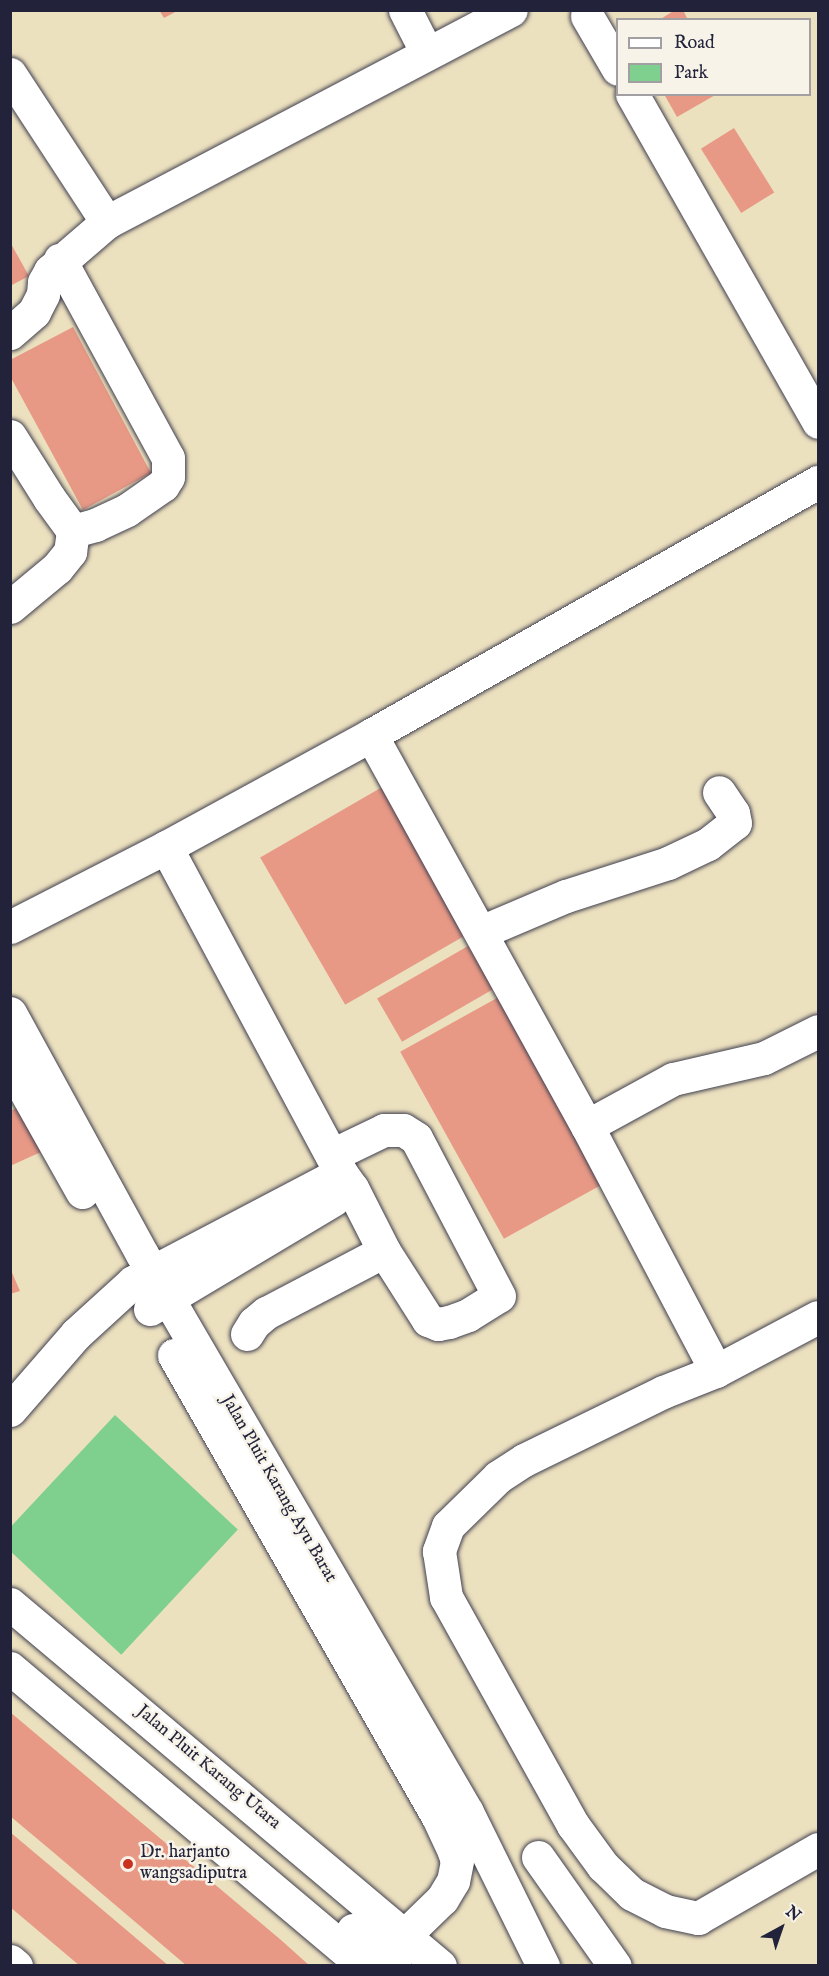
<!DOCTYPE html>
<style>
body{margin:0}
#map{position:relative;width:829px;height:1976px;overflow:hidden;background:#ece1bf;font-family:"IM FELL English",serif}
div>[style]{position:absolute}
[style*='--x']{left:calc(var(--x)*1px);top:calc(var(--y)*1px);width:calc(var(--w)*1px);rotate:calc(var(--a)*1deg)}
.green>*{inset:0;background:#7fcf8f;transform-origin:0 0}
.building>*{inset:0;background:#e79986;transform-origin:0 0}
.roads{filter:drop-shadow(0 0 2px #403f4f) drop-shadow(0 0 2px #403f4f)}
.minor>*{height:33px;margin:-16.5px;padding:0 16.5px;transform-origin:16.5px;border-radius:16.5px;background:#fff}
.dots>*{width:16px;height:16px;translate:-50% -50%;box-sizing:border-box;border:3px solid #f7f3e8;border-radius:50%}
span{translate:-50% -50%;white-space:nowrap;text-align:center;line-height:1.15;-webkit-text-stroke:5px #f7f3e8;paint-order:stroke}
.street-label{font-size:18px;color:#22223b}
.poi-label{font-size:18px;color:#22223b}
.left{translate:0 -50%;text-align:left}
.frame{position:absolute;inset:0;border:12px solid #22223b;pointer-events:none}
.legend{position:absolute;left:616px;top:18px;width:195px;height:78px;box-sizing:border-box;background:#f7f3e8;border:2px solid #a29fa3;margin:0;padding:8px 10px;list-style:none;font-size:18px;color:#22223b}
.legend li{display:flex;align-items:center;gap:12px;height:30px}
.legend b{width:30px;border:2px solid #a29fa3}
.north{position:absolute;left:751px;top:1898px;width:60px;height:60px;-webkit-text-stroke:4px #f7f3e8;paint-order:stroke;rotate:40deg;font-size:16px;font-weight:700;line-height:24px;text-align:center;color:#22223b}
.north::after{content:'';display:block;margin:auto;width:21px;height:27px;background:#22223b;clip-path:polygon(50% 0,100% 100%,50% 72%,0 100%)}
</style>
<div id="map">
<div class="green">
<div style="left:115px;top:1415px;width:168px;height:171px;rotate:43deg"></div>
</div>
<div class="building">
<div style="clip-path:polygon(159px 10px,179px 10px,164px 18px)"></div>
<div style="clip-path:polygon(675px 10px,683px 10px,688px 20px,659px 20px)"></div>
<div style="clip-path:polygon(664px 94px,717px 94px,677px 117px)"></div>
<div style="left:734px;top:128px;width:76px;height:39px;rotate:58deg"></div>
<div style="clip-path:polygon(10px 242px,29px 276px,10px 286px)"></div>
<div style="clip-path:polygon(73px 327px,151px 473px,83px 510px,10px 376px,10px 360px)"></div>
<div style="left:384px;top:786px;width:170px;height:143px;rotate:60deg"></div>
<div style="left:468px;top:946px;width:50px;height:105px;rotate:60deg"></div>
<div style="left:506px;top:993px;width:214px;height:121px;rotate:61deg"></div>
<div style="clip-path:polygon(19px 1107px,41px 1152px,10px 1166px,10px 1111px)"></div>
<div style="clip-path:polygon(10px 1268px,20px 1291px,10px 1294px)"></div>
<div style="clip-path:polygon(10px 1712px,281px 1940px,310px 1966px,187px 1966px,53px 1852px,10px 1816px)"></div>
<div style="clip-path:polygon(10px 1832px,85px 1895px,169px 1966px,80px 1966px,48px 1939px,10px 1907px)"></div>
</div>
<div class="roads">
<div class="minor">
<div style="--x:405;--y:10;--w:48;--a:62.9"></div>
<div style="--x:587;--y:16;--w:61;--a:59.7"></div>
<div style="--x:10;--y:74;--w:177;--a:56.8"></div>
<div style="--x:632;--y:94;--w:377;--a:60.4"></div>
<div style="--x:10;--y:333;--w:32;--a:-41"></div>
<div style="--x:34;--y:312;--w:20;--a:-63"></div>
<div style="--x:43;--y:294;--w:12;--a:-85"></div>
<div style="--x:44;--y:282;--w:13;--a:-61"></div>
<div style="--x:50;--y:271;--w:75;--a:-40.7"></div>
<div style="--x:107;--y:222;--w:456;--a:-27.7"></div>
<div style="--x:10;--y:436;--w:73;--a:57.8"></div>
<div style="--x:49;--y:498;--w:41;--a:54"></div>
<div style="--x:73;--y:531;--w:23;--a:-15"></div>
<div style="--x:95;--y:525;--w:35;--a:-25"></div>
<div style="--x:127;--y:510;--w:44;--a:-34.8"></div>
<div style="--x:163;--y:485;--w:9;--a:-58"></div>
<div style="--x:168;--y:477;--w:19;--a:-90"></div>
<div style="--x:168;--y:458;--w:226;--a:-118.6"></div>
<div style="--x:10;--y:607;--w:61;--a:-39.7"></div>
<div style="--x:57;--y:568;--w:21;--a:-51"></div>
<div style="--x:70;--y:552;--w:21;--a:-82"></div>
<div style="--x:371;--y:735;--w:447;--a:61.1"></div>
<div style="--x:587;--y:1126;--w:277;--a:62.2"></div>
<div style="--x:716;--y:1371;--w:115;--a:-27.9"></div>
<div style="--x:166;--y:847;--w:370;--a:61.8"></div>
<div style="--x:341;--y:1173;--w:19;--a:54"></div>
<div style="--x:352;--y:1188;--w:71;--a:63.1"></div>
<div style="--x:384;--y:1251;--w:82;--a:57.5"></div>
<div style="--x:428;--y:1320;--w:11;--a:22"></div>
<div style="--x:438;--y:1324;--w:11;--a:-10"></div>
<div style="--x:449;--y:1322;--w:20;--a:-20"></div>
<div style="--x:468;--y:1315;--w:36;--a:-32"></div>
<div style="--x:499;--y:1296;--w:178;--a:-117.7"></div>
<div style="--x:416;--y:1138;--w:15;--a:-148"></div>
<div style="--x:403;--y:1130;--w:19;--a:180"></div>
<div style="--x:384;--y:1130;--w:58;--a:154.3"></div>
<div style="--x:10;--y:927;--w:175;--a:-27.1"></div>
<div style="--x:166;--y:847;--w:234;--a:-28.6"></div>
<div style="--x:371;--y:735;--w:514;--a:-29.51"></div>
<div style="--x:481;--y:932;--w:92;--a:-23"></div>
<div style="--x:566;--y:896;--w:107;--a:-17.9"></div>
<div style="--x:668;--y:863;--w:44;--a:-25.4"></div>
<div style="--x:708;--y:844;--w:34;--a:-38"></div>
<div style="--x:735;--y:823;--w:10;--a:-101"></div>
<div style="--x:733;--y:813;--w:25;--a:-124"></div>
<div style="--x:10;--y:1013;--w:275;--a:61.3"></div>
<div style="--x:142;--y:1254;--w:646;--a:59.78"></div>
<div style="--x:467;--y:1812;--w:172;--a:63.7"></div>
<div style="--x:10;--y:1064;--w:147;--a:60.6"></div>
<div style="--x:587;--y:1126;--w:98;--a:-28.7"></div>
<div style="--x:673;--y:1079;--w:93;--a:-13"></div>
<div style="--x:764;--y:1058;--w:60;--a:-26.6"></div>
<div style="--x:150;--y:1309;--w:213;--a:-30.8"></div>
<div style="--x:247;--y:1334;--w:13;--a:-58"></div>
<div style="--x:254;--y:1323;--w:16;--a:-40"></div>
<div style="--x:266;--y:1313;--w:133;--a:-27.7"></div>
<div style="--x:174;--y:1355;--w:532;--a:60.26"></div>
<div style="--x:438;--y:1817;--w:38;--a:65"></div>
<div style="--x:454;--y:1852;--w:9;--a:72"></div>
<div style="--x:457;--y:1861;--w:20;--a:101"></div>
<div style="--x:453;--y:1881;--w:21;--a:121"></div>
<div style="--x:442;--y:1899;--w:52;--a:135.8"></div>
<div style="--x:716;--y:1371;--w:57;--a:158.4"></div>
<div style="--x:663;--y:1392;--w:155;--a:153.9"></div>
<div style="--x:524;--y:1460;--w:31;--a:147"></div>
<div style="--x:498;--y:1477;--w:70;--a:135.6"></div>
<div style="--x:448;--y:1526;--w:27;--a:110"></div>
<div style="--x:439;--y:1551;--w:47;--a:81.3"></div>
<div style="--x:446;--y:1597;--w:261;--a:60.9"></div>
<div style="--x:573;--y:1825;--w:51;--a:53.8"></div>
<div style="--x:603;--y:1866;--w:40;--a:44"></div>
<div style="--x:632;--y:1894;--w:37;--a:27"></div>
<div style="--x:665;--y:1911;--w:34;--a:12"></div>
<div style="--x:698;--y:1918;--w:138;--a:-29.9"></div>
<div style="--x:10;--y:1410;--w:101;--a:-49"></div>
<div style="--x:76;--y:1334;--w:77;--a:-42.4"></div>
<div style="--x:133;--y:1282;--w:235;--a:-27.7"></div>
<div style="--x:10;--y:1604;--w:562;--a:40.09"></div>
<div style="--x:10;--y:1668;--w:463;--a:40.1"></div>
<div style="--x:538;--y:1857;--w:133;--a:54.8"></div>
<div style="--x:353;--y:1930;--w:55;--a:40.6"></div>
<div style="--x:10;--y:1961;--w:8;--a:40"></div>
</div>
</div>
<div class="dots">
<div style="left:128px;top:1864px;background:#c8321e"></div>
</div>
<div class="street-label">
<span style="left:278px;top:1489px;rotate:60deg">Jalan Pluit Karang Ayu Barat</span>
<span style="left:208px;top:1768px;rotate:40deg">Jalan Pluit Karang Utara</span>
</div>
<div class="poi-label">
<span class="left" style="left:140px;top:1864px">Dr. harjanto<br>wangsadiputra</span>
</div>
<div class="frame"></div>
<ul class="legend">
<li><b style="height:8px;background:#fff"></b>Road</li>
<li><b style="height:16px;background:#7fcf8f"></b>Park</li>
</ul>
<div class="north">N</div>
</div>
